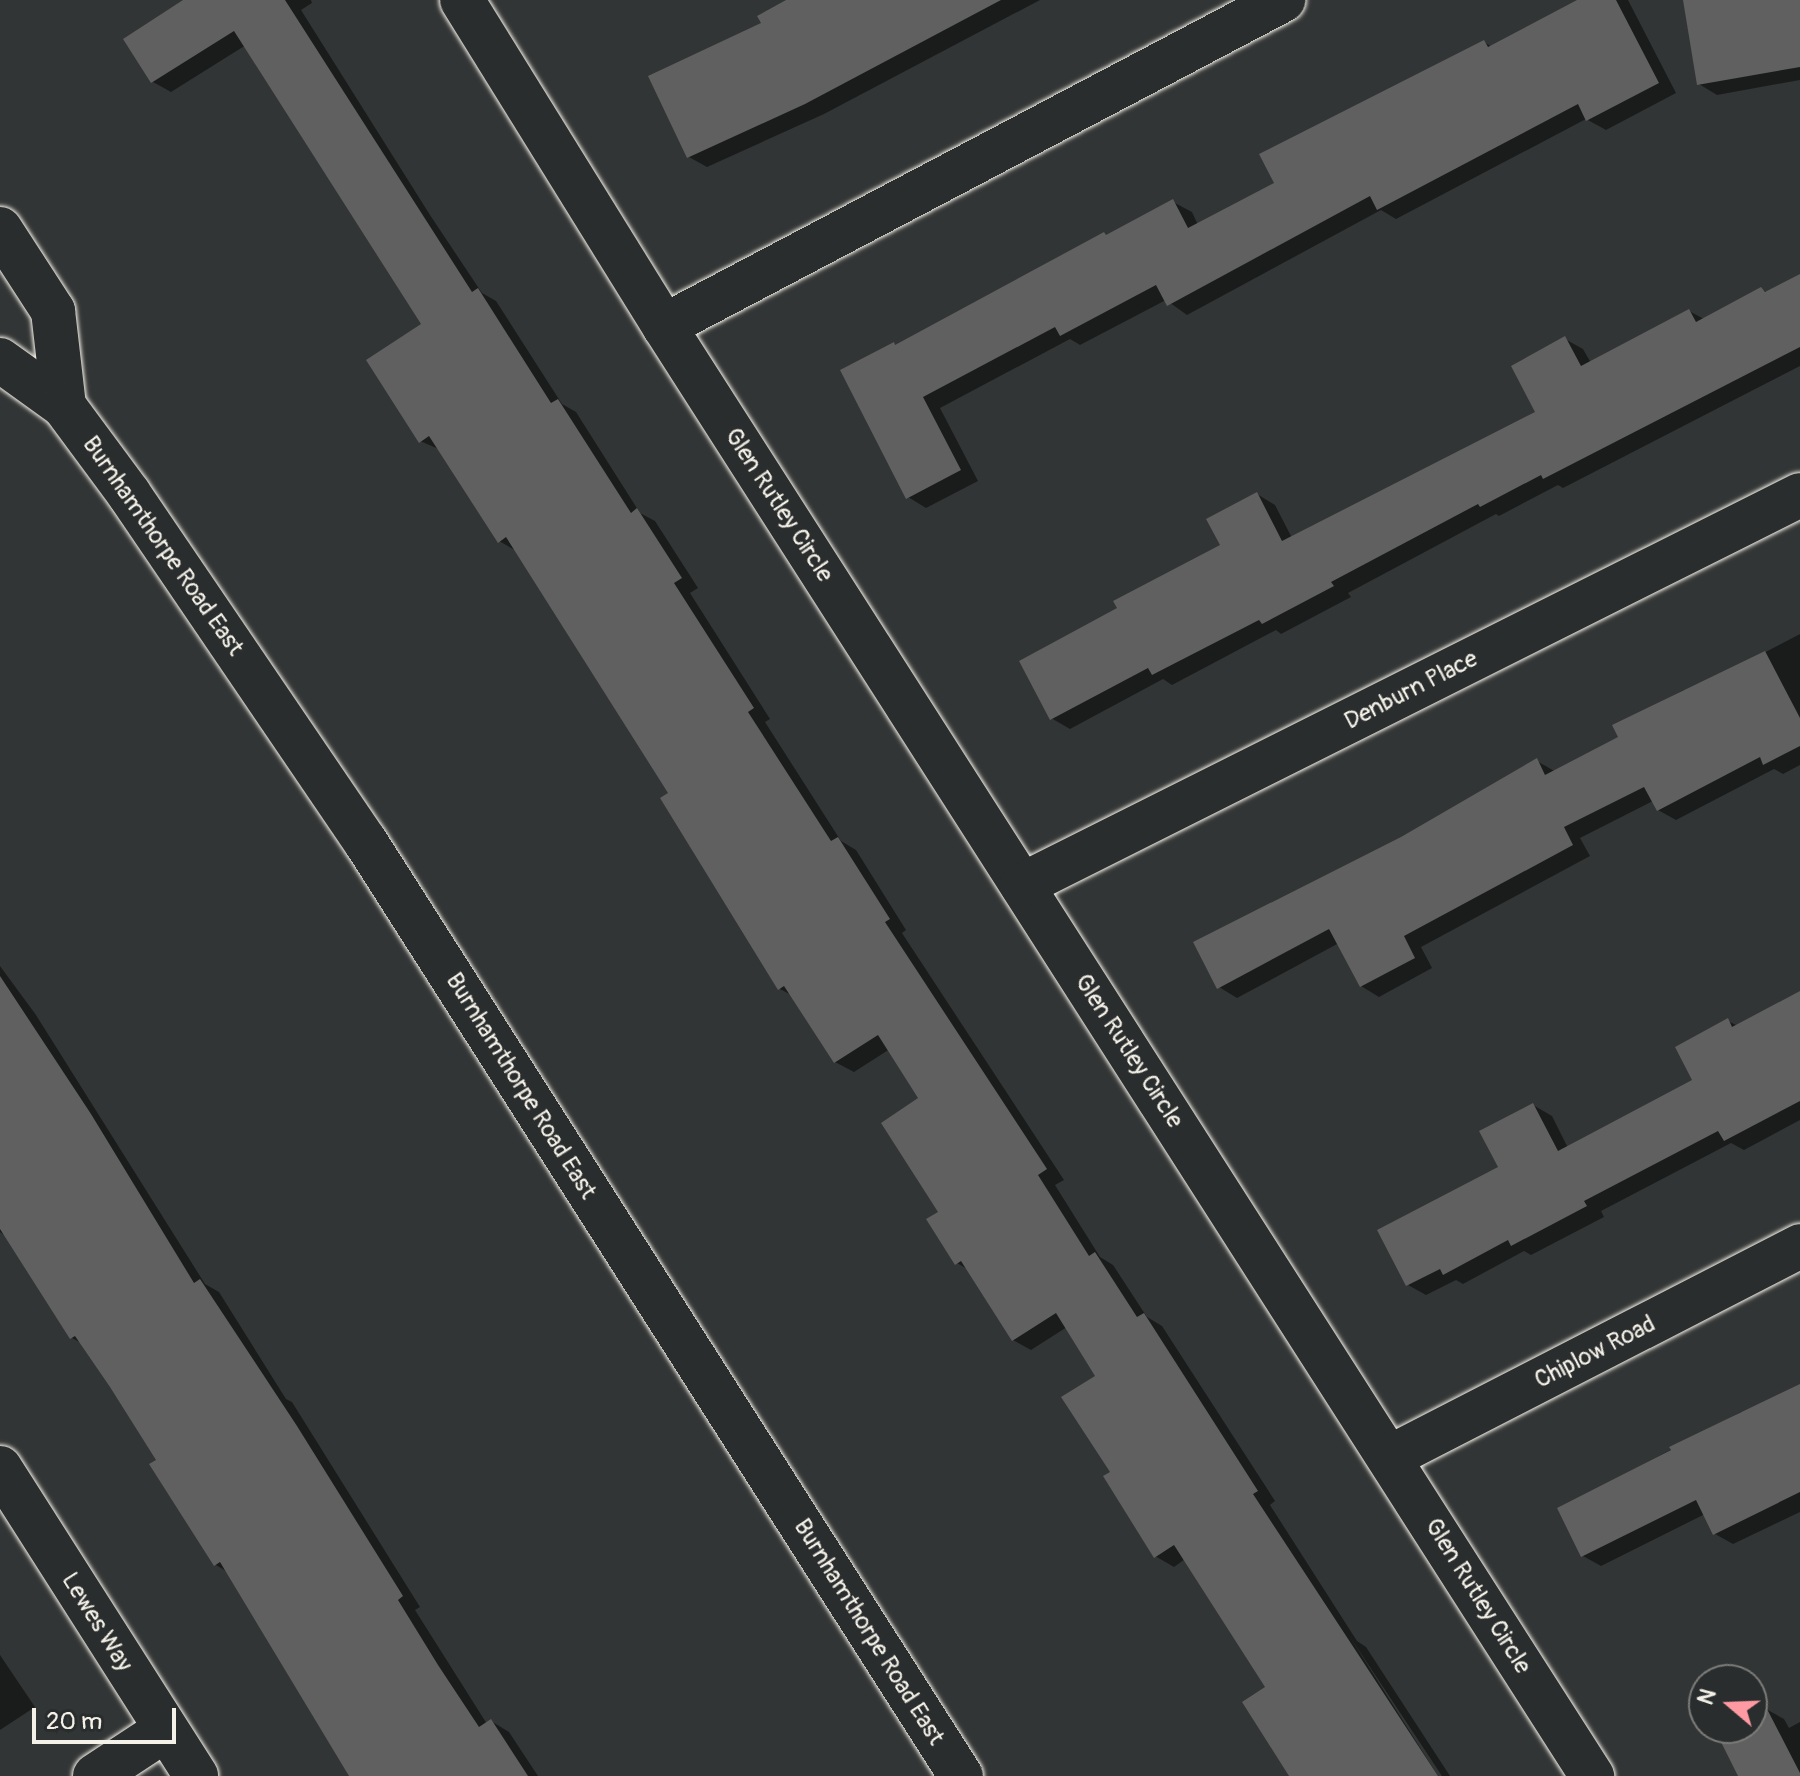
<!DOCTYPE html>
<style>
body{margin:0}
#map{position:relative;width:1800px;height:1776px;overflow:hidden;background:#323535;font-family:Pangolin,sans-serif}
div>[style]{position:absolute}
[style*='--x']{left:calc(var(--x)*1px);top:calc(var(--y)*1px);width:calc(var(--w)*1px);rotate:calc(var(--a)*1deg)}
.shadow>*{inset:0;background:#0007}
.building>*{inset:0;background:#5f605f}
.roads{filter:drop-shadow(0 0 2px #f4f1e8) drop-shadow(0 0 2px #f4f1e8)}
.minor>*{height:44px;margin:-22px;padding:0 22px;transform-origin:22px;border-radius:22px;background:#2a2d2e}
.major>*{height:44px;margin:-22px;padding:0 22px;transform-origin:22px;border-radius:22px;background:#2a2d2e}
span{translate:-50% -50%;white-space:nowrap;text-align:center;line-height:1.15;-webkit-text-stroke:6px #2a2d2e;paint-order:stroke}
.street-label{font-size:24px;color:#f4f1e8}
.north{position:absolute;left:1688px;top:1664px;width:80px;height:80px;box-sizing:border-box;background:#2a2d2e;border:2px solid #7b7b78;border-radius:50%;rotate:289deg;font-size:22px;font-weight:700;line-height:32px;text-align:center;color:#f4f1e8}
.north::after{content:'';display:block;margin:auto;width:28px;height:36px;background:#ff9aa2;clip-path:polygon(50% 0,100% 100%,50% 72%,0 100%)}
.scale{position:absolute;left:32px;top:1708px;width:144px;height:36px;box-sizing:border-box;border:4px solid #f4f1e8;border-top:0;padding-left:10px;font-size:24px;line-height:28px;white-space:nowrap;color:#f4f1e8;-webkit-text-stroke:6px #2a2d2e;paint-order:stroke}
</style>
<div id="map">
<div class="shadow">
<div style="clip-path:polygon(187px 0,311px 0,312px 3px,301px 10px,430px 215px,482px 293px,496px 301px,562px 404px,576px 412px,640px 513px,655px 521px,698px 588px,690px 593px,770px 719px,765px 722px,841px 841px,856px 850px,906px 930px,902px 933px,1064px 1180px,1055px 1185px,1100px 1257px,1113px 1265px,1147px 1317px,1162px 1326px,1275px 1501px,1270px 1505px,1357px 1641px,1366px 1647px,1450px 1776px,1442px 1776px,1348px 1634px,1438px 1776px,1291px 1776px,1268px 1688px,1185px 1559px,1174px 1567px,1155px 1556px,1112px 1473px,1098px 1376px,1067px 1327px,1031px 1350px,1013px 1340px,969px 1270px,957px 1263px,940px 1212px,921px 1099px,890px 1049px,854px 1072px,835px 1062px,793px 996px,780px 989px,671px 794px,518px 552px,499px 541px,441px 450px,420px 441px,424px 325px,246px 45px,171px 92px,153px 82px)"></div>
<div style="clip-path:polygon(791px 0,1040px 0,824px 114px,707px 167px,689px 157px,764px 24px)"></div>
<div style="clip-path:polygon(1581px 0,1628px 0,1676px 93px,1606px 130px,1586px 119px,1396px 219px,1381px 210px,1187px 315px,1166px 300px,1080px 345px,1070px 339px,940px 408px,978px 481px,926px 508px,908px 497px,897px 346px,1173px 202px,1192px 212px,1198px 225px,1277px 184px,1484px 42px,1492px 47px)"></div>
<div style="clip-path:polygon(1685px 0,1800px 0,1800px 80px,1717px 95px,1699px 84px)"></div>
<div style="clip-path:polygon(1800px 276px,1800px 366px,1563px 488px,1558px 485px,1499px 516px,1496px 514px,1348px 593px,1351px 597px,1281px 634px,1276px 630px,1172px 685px,1163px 679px,1070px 729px,1051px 718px,1120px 609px,1223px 546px,1257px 494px,1275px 505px,1292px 538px,1537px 413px,1565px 339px,1583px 349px,1591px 363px,1689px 311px,1704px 319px,1761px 289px,1768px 293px)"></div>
<div style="clip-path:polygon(1800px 634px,1800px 765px,1783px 774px,1774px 769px,1676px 820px,1658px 810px,1653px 801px,1580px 838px,1590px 856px,1421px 947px,1432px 968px,1379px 997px,1361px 986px,1339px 943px,1237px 998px,1219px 987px,1401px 838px,1537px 761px,1556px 772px,1620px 738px,1614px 726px,1684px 690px,1689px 692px)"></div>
<div style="clip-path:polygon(0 966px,36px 1015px,205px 1284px,219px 1292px,286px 1399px,292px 1402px,420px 1607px,415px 1610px,487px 1724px,491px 1721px,509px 1732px,538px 1776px,351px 1776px,229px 1573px,216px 1565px,159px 1461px,83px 1344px,72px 1338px,7px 1237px,0 1232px)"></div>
<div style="clip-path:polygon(1800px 993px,1800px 1120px,1744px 1150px,1731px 1143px,1601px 1211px,1604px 1217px,1531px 1255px,1524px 1251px,1463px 1284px,1456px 1280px,1426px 1295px,1408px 1285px,1501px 1168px,1533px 1105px,1552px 1116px,1568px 1148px,1695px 1081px,1728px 1021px,1738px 1026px)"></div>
<div style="clip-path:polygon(1800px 1386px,1800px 1512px,1733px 1544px,1715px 1534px,1705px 1514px,1601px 1566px,1583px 1556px,1560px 1509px,1741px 1412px,1745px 1414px)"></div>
<div style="clip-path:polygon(0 1655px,35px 1707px,0 1730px)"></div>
<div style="clip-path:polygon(1766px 1709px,1784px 1719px,1789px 1728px,1800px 1722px,1800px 1776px,1741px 1776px,1729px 1728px,1752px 1728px,1752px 1716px)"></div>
</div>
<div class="building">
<div style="clip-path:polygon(183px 0,285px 0,472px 292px,478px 288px,551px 403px,558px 399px,631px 513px,637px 508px,682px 578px,674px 583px,754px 708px,748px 712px,831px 841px,838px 837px,890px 919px,885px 922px,1047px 1169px,1038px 1175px,1089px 1256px,1095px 1252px,1137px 1317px,1144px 1313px,1258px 1491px,1253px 1494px,1438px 1776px,1289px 1776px,1242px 1702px,1265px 1687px,1174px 1545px,1154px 1558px,1103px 1476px,1110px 1472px,1061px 1397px,1095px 1376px,1056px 1313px,1012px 1341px,961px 1261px,955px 1265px,926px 1219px,938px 1212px,881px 1123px,918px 1098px,878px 1035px,834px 1063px,784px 986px,778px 990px,660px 798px,668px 793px,506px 537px,498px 543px,429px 436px,419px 443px,366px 360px,421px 324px,234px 31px,151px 83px,123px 39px)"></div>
<div style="clip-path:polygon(786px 0,1001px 0,805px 104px,687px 158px,648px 76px,761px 23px,757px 16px)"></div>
<div style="clip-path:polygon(1577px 0,1616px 0,1659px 83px,1586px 121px,1578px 104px,1377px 210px,1370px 196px,1167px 306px,1156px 285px,1060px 336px,1055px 327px,923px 397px,961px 470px,906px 499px,840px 370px,894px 342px,895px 345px,1104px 232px,1106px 235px,1173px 199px,1188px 228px,1274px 183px,1259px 154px,1484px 40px,1488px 47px)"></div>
<div style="clip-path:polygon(1683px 0,1800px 0,1800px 67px,1697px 85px)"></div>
<div style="clip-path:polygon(1800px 274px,1800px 347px,1543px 479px,1541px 475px,1480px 507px,1478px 504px,1331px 582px,1334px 586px,1262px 624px,1259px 620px,1152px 675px,1148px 668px,1050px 720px,1019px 661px,1117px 608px,1113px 601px,1220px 545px,1206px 519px,1257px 492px,1282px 541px,1535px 412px,1511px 366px,1565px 336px,1581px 366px,1689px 309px,1696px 322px,1761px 287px,1765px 292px)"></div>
<div style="clip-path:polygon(1765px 651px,1800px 718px,1800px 746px,1763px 765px,1760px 757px,1657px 811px,1644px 787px,1564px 827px,1573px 845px,1404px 936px,1415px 958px,1360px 987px,1329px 929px,1217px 989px,1193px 942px,1401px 837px,1537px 758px,1545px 775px,1618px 737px,1612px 725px)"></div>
<div style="clip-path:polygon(0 976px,91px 1114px,194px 1283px,200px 1279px,297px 1426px,403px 1596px,398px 1600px,438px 1665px,479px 1727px,491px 1719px,528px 1776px,349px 1776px,220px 1562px,214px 1566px,149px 1464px,156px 1460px,110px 1387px,75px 1336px,70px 1339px,0 1229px)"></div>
<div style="clip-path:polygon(1800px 991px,1800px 1101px,1724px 1141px,1718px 1131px,1584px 1201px,1587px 1206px,1511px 1246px,1508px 1240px,1443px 1275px,1440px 1269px,1406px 1286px,1377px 1230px,1498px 1167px,1479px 1131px,1533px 1103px,1558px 1151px,1692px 1080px,1675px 1047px,1728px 1018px,1732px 1027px)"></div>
<div style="clip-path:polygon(1800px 1384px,1800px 1492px,1713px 1535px,1696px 1500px,1581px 1557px,1557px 1508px,1671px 1450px,1669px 1447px)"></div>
<div style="clip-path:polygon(1766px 1707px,1800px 1773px,1800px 1776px,1738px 1776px,1716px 1732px,1725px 1728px,1752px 1728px,1752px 1714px)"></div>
</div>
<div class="roads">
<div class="minor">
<div style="--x:462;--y:0;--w:384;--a:58.2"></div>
<div style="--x:664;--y:326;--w:1722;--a:57.38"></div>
<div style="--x:664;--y:326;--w:700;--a:-27.77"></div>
<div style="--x:1022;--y:885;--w:870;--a:-26.62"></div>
<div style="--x:1390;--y:1457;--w:461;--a:-27.2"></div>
<div style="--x:0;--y:1468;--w:365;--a:57.5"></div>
<div style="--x:95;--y:1776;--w:84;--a:-33.3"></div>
</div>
<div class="major">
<div style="--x:0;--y:229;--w:98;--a:57.1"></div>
<div style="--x:53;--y:311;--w:96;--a:83.4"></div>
<div style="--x:0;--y:360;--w:79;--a:35.7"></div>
<div style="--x:64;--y:406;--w:109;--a:53.5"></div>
<div style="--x:129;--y:494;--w:420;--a:55.8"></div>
<div style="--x:365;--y:841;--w:1109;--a:57.49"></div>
</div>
</div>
<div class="street-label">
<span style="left:779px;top:505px;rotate:57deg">Glen Rutley Circle</span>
<span style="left:163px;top:546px;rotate:55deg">Burnhamthorpe Road East</span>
<span style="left:1411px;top:690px;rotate:-27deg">Denburn Place</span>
<span style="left:1129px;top:1051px;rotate:57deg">Glen Rutley Circle</span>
<span style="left:521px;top:1086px;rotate:58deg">Burnhamthorpe Road East</span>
<span style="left:1595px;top:1352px;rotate:-27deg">Chiplow Road</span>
<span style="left:1478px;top:1596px;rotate:58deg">Glen Rutley Circle</span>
<span style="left:97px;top:1622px;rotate:58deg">Lewes Way</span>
<span style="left:869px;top:1632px;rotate:58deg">Burnhamthorpe Road East</span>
</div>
<div class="north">N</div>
<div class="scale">20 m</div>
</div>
